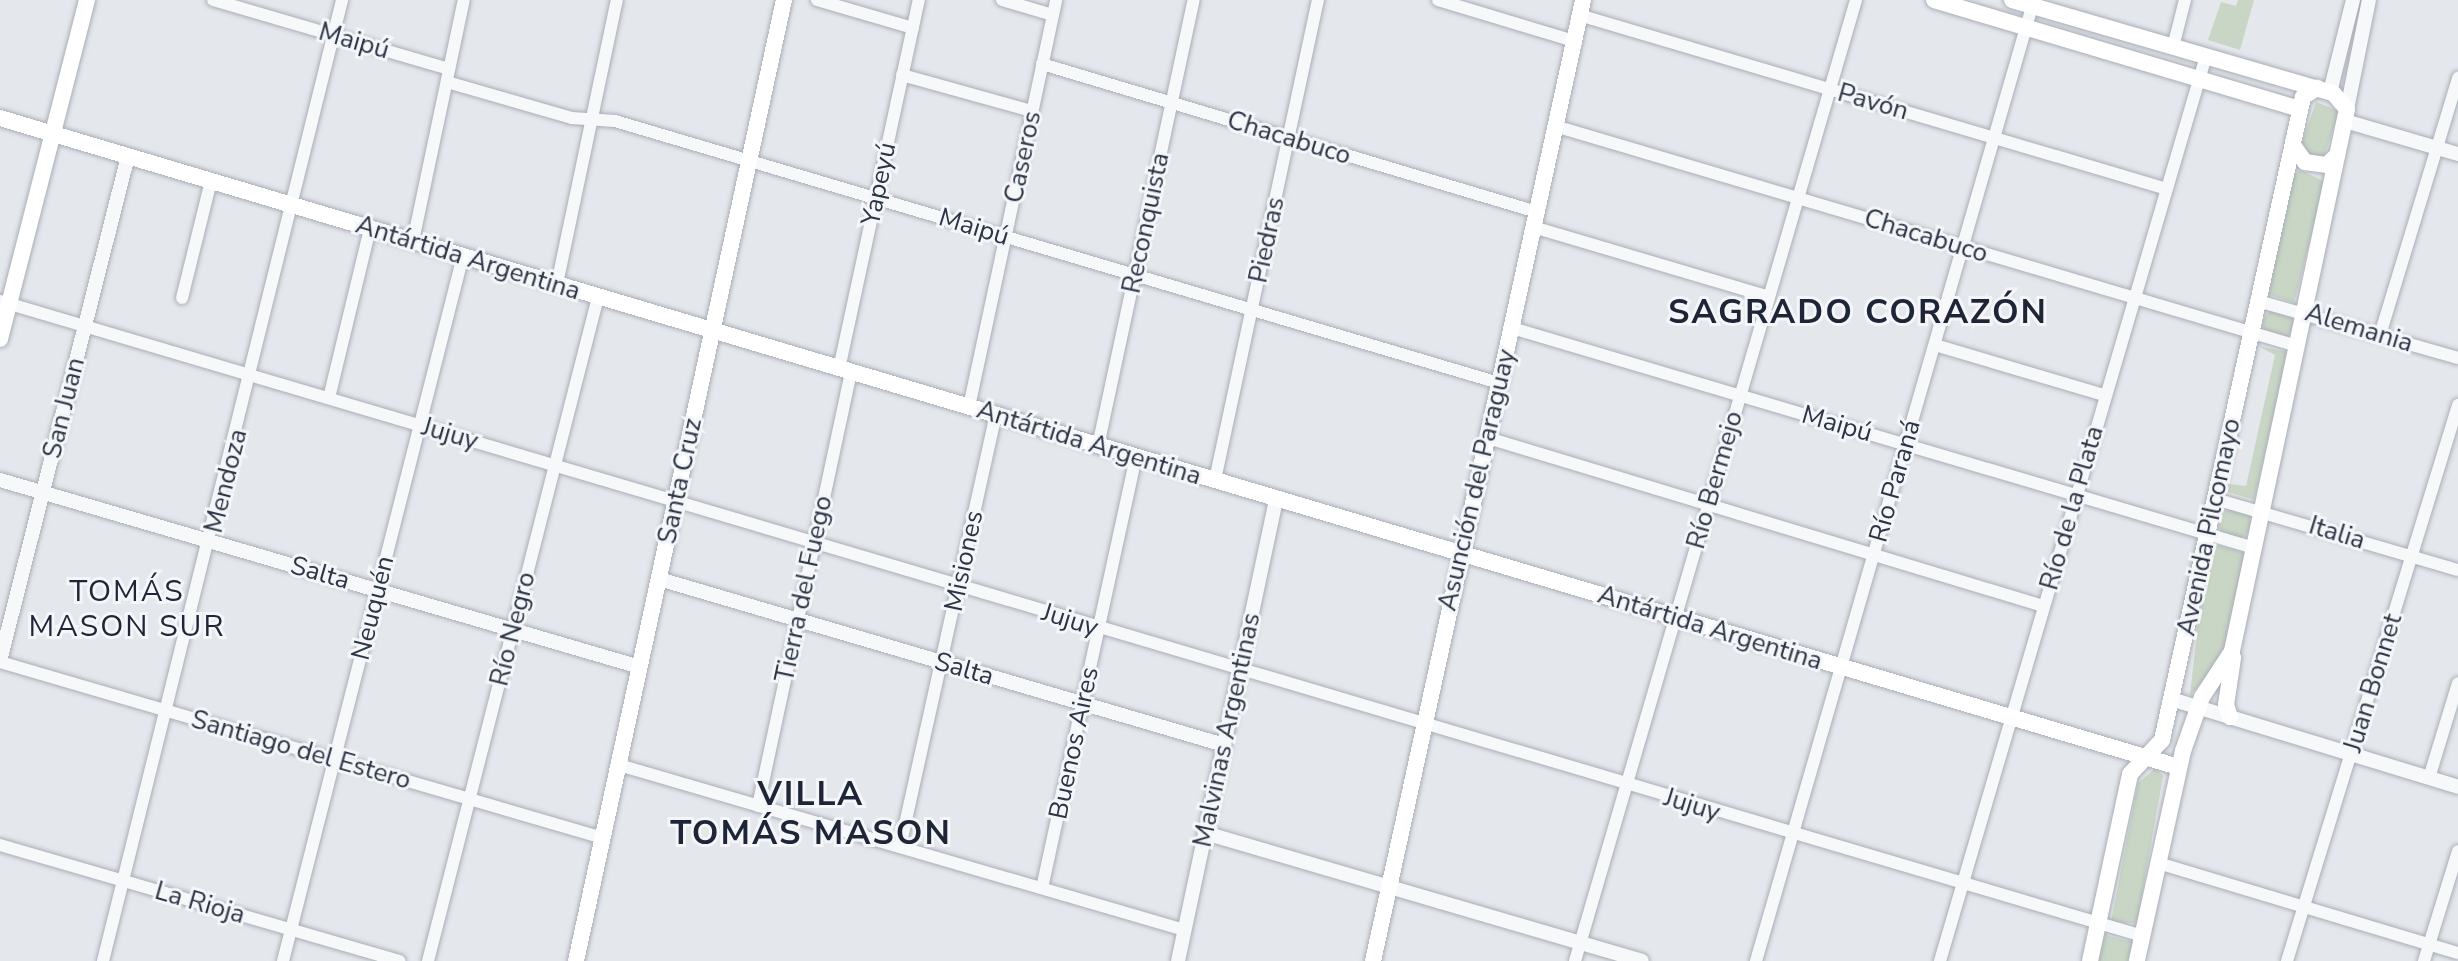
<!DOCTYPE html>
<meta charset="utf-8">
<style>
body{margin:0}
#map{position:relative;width:2458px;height:961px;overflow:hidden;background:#e4e7ec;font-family:"Nunito Sans",sans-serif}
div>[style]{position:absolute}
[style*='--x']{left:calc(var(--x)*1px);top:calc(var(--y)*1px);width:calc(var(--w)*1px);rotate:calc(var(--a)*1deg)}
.green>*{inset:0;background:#c9d6c5}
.round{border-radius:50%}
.roads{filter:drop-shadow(0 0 2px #a9aeb7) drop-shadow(0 0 2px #a9aeb7)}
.minor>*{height:12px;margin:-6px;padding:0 6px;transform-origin:6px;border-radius:6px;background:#f7f8fa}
.tertiary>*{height:14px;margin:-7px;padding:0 7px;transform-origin:7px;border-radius:7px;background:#f7f8fa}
.secondary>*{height:16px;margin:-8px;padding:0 8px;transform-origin:8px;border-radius:8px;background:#fff}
span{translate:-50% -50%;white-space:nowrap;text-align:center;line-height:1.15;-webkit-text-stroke:6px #f4f6f9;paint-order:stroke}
.street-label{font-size:26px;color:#2b3445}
.quarter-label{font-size:30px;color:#1d2536;letter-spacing:2px}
.district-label{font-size:34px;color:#1d2536;font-weight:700;letter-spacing:2px}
</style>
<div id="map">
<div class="green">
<div style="clip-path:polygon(2238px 0,2254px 0,2240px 50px,2208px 40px,2221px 2px,2236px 6px)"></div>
<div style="clip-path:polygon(2316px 102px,2339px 111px,2324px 157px,2306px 154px,2301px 145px)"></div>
<div style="clip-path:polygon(2301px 170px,2325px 182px,2294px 303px,2268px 294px,2293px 175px)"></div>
<div class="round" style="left:2263px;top:309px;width:30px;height:30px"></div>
<div style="clip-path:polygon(2258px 346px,2288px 352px,2254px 500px,2225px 491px,2230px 484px,2246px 486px,2275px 355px)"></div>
<div class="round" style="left:2219px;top:507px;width:32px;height:32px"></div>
<div style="clip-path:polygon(2217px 545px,2245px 553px,2226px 645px,2216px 668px,2190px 695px,2200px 606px)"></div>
<div style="clip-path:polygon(2156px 768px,2163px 776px,2137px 923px,2111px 922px,2138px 783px)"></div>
<div style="clip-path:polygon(2105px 935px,2133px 942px,2129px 961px,2097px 961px)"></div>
</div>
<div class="roads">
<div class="minor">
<div style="--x:213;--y:0;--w:246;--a:16.3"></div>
<div style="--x:817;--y:0;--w:100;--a:16.3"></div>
<div style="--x:1002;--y:0;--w:53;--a:16.4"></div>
<div style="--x:1438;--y:0;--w:142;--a:16.8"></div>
<div style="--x:1579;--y:15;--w:613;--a:16.48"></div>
<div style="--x:2173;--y:47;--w:49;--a:-75.7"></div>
<div style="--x:1042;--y:64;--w:517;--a:16.65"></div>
<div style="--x:902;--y:75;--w:135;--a:15.5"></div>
<div style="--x:447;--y:82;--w:130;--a:16.1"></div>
<div style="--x:572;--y:118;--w:43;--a:4"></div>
<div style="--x:615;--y:121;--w:922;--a:16.51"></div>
<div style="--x:1555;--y:126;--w:774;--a:16.51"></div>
<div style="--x:1533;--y:227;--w:246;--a:16.5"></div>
<div style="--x:413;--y:241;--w:246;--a:-78.1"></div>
<div style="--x:557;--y:284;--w:290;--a:-78.1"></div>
<div style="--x:182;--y:298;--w:121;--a:-76.1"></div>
<div style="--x:0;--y:301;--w:2234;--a:16.51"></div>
<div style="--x:2258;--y:301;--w:208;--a:15.9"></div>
<div style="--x:1512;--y:328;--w:774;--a:16.51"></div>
<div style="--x:2380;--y:335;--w:269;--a:-73.1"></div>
<div style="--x:1935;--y:345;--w:176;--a:16.5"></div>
<div style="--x:839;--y:369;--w:378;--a:-77.8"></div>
<div style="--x:329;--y:398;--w:175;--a:-76.4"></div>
<div style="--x:969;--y:407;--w:416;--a:-77.9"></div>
<div style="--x:1488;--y:438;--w:580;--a:16.84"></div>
<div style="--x:1098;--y:446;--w:456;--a:-77.9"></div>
<div style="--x:1215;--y:480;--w:491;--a:-77.9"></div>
<div style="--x:2215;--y:499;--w:253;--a:16.3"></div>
<div style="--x:0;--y:662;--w:628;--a:16.27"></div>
<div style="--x:619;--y:765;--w:589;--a:16.28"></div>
<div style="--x:2429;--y:778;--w:99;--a:-73"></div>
<div style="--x:758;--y:806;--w:444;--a:-77.9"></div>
<div style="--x:0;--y:845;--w:416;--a:16.2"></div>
<div style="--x:900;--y:847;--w:443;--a:-77.5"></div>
<div style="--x:2158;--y:863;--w:313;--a:16.7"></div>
<div style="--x:1042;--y:888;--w:441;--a:-77.7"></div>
<div style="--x:103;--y:961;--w:990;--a:-76.03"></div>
<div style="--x:283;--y:961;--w:728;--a:-75.68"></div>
<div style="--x:428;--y:961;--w:685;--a:-75.64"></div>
<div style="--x:1575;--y:961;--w:1001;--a:-73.7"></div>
<div style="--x:1756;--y:961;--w:1000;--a:-73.87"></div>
<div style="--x:1940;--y:961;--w:943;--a:-73.62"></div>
<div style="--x:2287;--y:961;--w:582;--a:-72.9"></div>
<div style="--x:2424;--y:961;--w:115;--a:-72.8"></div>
</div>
<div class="tertiary">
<div style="--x:2330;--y:92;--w:95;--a:-76"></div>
<div style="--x:2347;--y:109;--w:111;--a:-78.6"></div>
<div style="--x:2345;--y:121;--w:118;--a:16.3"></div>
<div style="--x:0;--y:480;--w:667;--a:16.29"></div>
<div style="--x:659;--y:579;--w:589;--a:16.37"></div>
<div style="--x:0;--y:661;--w:521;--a:-75.78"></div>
<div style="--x:2171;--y:699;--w:300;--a:17"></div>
<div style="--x:1205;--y:833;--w:455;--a:16.3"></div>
<div style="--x:1178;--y:961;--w:472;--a:-78"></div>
</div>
<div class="secondary">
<div style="--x:1934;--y:0;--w:382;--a:16.6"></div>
<div style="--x:2012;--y:0;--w:334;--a:16.2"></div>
<div style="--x:2333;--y:93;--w:21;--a:49"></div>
<div style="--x:2347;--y:109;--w:554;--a:101.98"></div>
<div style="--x:2232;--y:651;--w:55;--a:123.1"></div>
<div style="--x:2202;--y:697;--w:57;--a:109.4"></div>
<div style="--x:2183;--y:751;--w:215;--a:102.4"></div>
<div style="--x:0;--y:118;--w:2273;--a:16.59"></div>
<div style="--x:2293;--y:145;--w:21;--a:55"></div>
<div style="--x:2305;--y:162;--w:22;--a:8"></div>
<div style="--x:2327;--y:165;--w:14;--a:-45"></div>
<div style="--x:0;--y:339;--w:350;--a:-75.6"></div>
<div style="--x:2230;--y:717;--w:13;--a:-108"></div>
<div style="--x:2226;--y:705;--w:48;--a:-81.5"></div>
<div style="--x:576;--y:961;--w:983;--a:-77.79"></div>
<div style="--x:1373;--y:961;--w:984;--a:-77.67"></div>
<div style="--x:2090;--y:961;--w:191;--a:-77.9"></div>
<div style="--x:2130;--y:774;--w:47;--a:-46.7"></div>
<div style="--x:2162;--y:740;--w:658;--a:-77.63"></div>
<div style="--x:2303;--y:97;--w:17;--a:-33"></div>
</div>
</div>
<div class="street-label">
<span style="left:354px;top:41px;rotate:16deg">Maipú</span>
<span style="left:1873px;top:102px;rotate:16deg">Pavón</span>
<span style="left:1289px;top:138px;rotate:17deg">Chacabuco</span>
<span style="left:1023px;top:157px;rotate:-78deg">Caseros</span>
<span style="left:879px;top:184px;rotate:-78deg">Yapeyú</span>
<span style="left:1146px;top:223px;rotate:-78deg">Reconquista</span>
<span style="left:974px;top:227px;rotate:17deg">Maipú</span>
<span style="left:1926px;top:236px;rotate:17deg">Chacabuco</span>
<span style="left:1267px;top:240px;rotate:-78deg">Piedras</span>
<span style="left:468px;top:258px;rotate:17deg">Antártida Argentina</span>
<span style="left:2359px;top:328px;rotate:17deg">Alemania</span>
<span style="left:64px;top:408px;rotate:-76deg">San Juan</span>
<span style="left:1837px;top:424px;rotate:16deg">Maipú</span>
<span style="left:450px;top:434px;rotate:16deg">Jujuy</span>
<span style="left:1089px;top:443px;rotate:17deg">Antártida Argentina</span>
<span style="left:1477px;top:480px;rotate:-77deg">Asunción del Paraguay</span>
<span style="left:1715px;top:480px;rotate:-74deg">Río Bermejo</span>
<span style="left:226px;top:481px;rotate:-76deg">Mendoza</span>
<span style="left:680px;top:481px;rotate:-78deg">Santa Cruz</span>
<span style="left:1895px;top:481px;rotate:-74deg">Río Paraná</span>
<span style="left:2072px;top:508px;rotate:-74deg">Río de la Plata</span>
<span style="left:2209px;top:527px;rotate:-78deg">Avenida Pilcomayo</span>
<span style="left:2337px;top:533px;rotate:17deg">Italia</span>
<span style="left:964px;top:561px;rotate:-78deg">Misiones</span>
<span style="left:320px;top:573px;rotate:16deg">Salta</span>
<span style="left:804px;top:589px;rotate:-78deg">Tierra del Fuego</span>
<span style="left:373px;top:608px;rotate:-76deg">Neuquén</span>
<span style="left:1070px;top:620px;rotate:17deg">Jujuy</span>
<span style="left:1710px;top:628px;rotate:17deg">Antártida Argentina</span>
<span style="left:513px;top:629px;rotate:-76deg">Río Negro</span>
<span style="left:964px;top:669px;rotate:16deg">Salta</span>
<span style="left:2373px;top:683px;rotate:-73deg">Juan Bonnet</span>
<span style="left:1227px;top:730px;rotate:-78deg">Malvinas Argentinas</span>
<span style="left:1074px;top:743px;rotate:-78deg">Buenos Aires</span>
<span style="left:301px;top:750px;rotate:16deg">Santiago del Estero</span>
<span style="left:1692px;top:805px;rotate:17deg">Jujuy</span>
<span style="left:200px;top:903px;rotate:16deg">La Rioja</span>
</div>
<div class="quarter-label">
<span style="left:127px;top:609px">TOMÁS<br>MASON SUR</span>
</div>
<div class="district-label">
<span style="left:1858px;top:313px">SAGRADO CORAZÓN</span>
<span style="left:811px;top:814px">VILLA<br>TOMÁS MASON</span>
</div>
</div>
